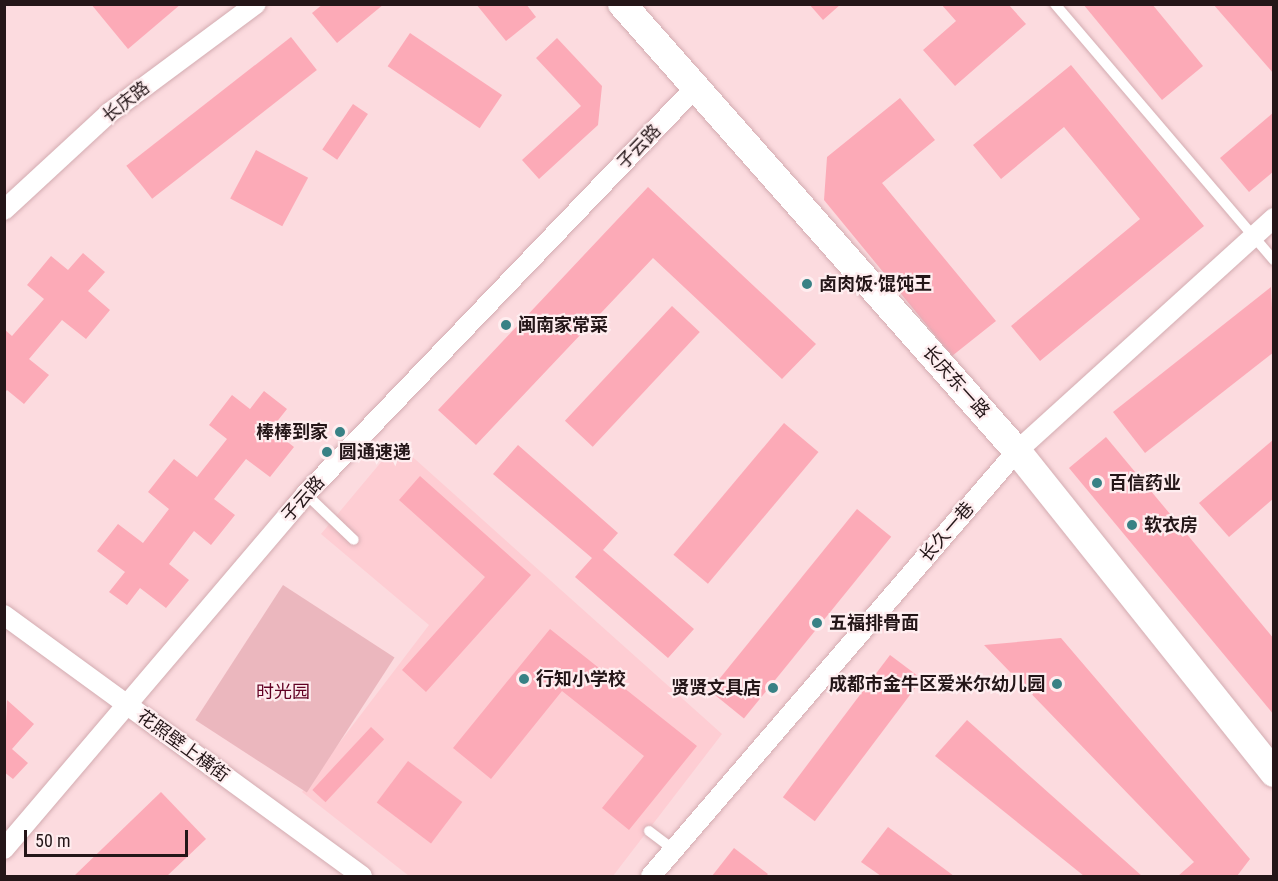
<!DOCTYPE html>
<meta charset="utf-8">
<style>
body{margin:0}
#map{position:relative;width:1278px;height:881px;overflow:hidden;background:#fcdbdf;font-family:"Roboto Condensed","Noto Sans SC",sans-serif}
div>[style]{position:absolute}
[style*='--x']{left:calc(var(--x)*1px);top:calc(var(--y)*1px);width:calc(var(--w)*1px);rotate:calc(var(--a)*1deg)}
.built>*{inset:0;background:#fecdd3}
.green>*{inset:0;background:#ebb7be;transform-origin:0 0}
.building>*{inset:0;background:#fcaab7;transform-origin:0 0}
.roads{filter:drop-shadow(0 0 2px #d3acb1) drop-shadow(0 0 2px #d3acb1)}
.service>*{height:10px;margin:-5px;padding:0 5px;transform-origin:5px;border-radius:5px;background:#fff}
.minor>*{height:20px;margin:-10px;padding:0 10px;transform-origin:10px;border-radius:10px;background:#fff}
.secondary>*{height:28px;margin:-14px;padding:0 14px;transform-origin:14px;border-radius:14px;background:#fff}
.dots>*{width:16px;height:16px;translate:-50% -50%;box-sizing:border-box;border:3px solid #feedef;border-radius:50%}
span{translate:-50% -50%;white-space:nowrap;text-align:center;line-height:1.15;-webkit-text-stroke:4.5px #feedef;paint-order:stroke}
.street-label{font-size:18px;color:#241618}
.poi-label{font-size:18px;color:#241618;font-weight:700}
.left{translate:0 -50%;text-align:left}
.right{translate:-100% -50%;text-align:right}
.park-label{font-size:18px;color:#610023}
.frame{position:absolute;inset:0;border:6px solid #241618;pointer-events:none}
.scale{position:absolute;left:24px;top:830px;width:164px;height:27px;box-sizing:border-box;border:3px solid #241618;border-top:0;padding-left:8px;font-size:18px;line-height:21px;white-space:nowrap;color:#241618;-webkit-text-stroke:4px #feedef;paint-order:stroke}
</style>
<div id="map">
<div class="built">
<div style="clip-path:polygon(397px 443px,722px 734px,613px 876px,409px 876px,302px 792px,429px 625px,321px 534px)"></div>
</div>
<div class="green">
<div style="left:283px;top:585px;width:133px;height:161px;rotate:33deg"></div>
</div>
<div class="building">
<div style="clip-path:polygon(91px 4px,181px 4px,128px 49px)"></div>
<div style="clip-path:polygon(323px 4px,384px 4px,337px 43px,312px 13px)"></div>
<div style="clip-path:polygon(476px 4px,526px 4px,536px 17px,506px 41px)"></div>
<div style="clip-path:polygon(809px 4px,841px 4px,823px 20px)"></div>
<div style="clip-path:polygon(941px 4px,1008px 4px,1026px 24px,955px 86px,923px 50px,956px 21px)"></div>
<div style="clip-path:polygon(1083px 4px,1152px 4px,1203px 66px,1162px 100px)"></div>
<div style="clip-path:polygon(1213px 4px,1274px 4px,1274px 74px)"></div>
<div style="left:410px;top:33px;width:111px;height:40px;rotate:34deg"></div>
<div style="left:291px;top:37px;width:42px;height:209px;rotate:52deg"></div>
<div style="clip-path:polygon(557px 38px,602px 86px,598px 125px,539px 179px,522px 160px,581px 106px,536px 58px)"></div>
<div style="clip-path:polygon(1071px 65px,1204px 226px,1040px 361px,1011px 326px,1140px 219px,1064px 127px,1001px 179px,973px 145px)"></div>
<div style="clip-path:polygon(900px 98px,935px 140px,882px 183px,996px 321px,952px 356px,824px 200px,827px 157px)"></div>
<div style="left:353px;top:104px;width:18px;height:55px;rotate:34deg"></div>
<div style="clip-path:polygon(1274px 112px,1274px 171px,1249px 192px,1220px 158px)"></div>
<div style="left:256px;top:150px;width:59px;height:55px;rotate:28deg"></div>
<div style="clip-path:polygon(648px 187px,816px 344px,782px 379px,653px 258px,476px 445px,438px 410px)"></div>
<div style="clip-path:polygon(83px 253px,105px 272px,88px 291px,110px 310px,86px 339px,62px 320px,29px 359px,49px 375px,24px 404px,7px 390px,4px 394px,4px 329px,12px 336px,44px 299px,27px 285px,51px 256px,68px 270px)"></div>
<div style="clip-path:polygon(1271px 287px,1274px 352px,1145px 453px,1113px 412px)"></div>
<div style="left:672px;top:306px;width:38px;height:157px;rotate:43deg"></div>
<div style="clip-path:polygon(264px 391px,287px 409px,271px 429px,294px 447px,270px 477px,246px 459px,214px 499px,235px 515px,211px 545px,194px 531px,169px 564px,189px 580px,166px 608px,140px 588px,127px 605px,109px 592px,125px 572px,97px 551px,118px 524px,143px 543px,169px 509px,148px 492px,174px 459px,197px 477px,227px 439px,209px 425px,232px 395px,250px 409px)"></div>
<div style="left:784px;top:423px;width:45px;height:172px;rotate:40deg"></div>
<div style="clip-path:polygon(1106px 437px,1274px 639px,1274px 715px,1069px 468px)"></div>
<div style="clip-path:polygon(1274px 439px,1274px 498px,1229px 537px,1199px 503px)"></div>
<div style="clip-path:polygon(518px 445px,618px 533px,603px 550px,694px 629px,668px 658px,575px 577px,592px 558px,493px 474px)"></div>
<div style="clip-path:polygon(420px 476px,531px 575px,426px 692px,402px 670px,485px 577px,399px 500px)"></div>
<div style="left:857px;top:509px;width:44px;height:234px;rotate:39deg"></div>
<div style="clip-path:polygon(550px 629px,697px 746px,629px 830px,602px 808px,644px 756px,562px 691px,491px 779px,453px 748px)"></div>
<div style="clip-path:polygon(1061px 638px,1250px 859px,1237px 876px,1178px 876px,1194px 862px,984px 645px)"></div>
<div style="left:890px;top:655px;width:40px;height:178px;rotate:37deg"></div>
<div style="clip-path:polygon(7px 700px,34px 724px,12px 749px,28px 763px,13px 779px,4px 772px)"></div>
<div style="clip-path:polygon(967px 720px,1142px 876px,1084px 876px,935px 756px)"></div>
<div style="left:371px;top:727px;width:18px;height:86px;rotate:43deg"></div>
<div style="left:408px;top:761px;width:68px;height:52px;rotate:37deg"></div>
<div style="clip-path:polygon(161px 792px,206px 839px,167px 876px,74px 876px)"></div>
<div style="clip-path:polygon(888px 827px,954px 876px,881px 876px,861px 862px)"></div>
<div style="clip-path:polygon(734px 848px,768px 874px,766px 876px,712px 876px)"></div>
</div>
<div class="roads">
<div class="service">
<div style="--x:1055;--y:4;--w:337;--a:49.5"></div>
<div style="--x:306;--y:494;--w:66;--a:43.8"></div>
<div style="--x:649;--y:831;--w:31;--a:37"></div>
</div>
<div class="minor">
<div style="--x:4;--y:210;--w:143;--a:-42.7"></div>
<div style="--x:109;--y:113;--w:183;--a:-36.6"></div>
<div style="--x:4;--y:615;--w:443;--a:36.1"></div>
<div style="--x:4;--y:849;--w:466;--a:-49.6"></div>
<div style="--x:306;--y:494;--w:562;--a:-46.23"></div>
<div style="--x:651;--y:876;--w:561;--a:-49.27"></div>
<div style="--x:1017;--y:451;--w:347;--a:-42.2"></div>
</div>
<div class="secondary">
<div style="--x:622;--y:4;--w:597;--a:48.53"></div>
<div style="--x:1017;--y:451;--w:412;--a:51.4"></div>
</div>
</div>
<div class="dots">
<div style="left:807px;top:284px;background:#388185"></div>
<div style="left:506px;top:325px;background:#388185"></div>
<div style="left:340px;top:432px;background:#388185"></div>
<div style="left:327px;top:452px;background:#388185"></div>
<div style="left:1097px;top:483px;background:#388185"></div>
<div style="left:1132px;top:525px;background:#388185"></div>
<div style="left:817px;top:623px;background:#388185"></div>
<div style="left:524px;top:679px;background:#388185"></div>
<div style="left:1057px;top:684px;background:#388185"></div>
<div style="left:773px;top:688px;background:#388185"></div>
</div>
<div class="street-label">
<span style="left:126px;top:102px;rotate:-38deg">长庆路</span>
<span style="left:639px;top:147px;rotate:-46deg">子云路</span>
<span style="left:956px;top:382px;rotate:48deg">长庆东一路</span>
<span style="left:303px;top:499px;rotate:-48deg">子云路</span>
<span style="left:947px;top:532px;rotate:-49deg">长久一巷</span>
<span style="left:183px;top:746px;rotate:36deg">花照壁上横街</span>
</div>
<div class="poi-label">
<span class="left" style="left:819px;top:284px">卤肉饭·馄饨王</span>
<span class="left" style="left:518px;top:325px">闽南家常菜</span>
<span class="right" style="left:328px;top:432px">棒棒到家</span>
<span class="left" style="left:339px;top:452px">圆通速递</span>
<span class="left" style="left:1109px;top:483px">百信药业</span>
<span class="left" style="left:1144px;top:525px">软衣房</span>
<span class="left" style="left:829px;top:623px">五福排骨面</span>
<span class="left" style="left:536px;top:679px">行知小学校</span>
<span class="right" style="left:1045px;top:684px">成都市金牛区爱米尔幼儿园</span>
<span class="right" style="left:761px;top:688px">贤贤文具店</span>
</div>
<div class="park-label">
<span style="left:283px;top:692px">时光园</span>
</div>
<div class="frame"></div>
<div class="scale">50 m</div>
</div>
